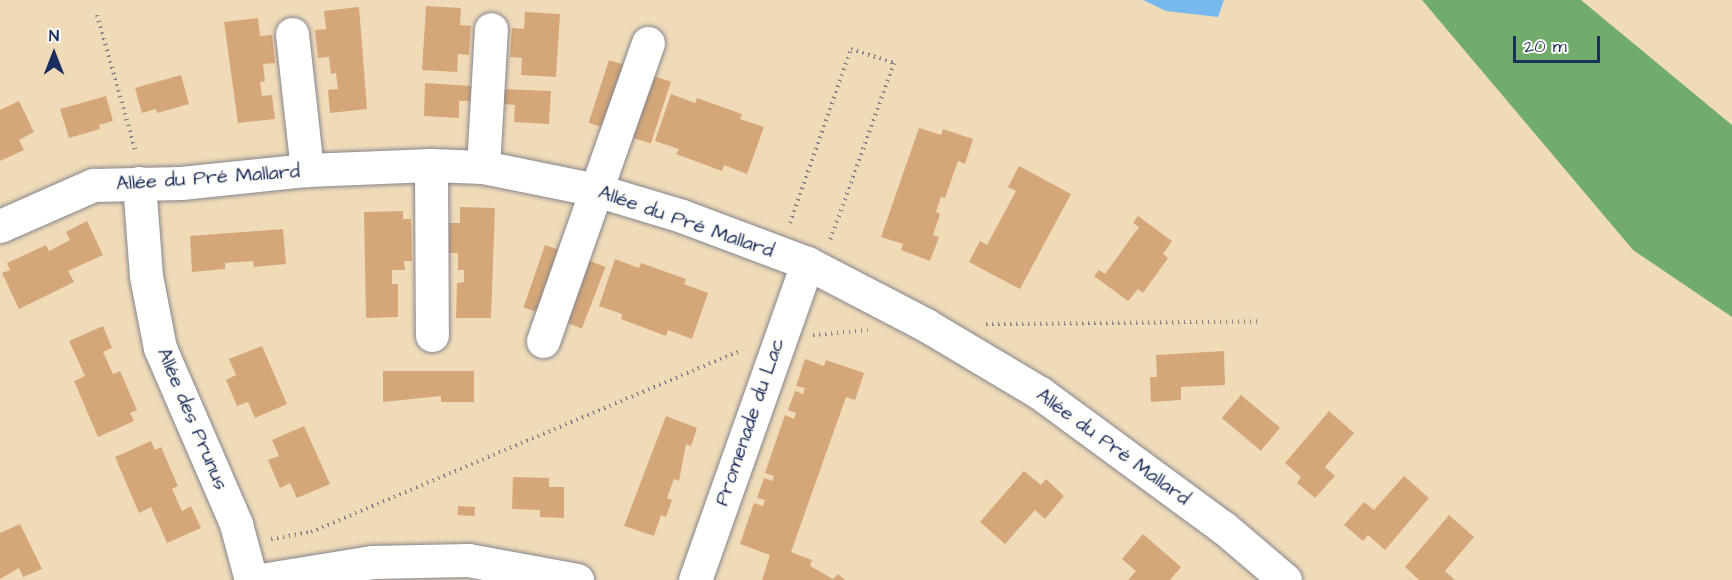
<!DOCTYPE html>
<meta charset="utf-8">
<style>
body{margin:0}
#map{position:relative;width:1732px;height:580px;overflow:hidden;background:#f0dbb9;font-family:"Architects Daughter",sans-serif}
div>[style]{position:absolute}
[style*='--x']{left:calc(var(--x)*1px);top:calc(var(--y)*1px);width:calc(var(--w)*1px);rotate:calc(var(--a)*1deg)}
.forest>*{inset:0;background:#72ac6b}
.water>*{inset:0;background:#77b9ec}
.building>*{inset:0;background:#d5a778;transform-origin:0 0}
.path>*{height:4px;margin-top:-2px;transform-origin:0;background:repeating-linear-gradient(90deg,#86858c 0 1.5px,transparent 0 6px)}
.roads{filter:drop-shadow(0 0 2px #86858c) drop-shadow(0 0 2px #86858c)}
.minor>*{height:33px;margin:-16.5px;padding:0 16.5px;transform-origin:16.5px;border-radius:16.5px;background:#fff}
span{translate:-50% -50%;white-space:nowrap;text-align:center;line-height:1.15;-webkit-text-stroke:4.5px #fdfcf7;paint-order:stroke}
.street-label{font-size:20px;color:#1b2f5e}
.north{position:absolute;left:24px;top:24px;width:60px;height:60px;-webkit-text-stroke:4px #fdfcf7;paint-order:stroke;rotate:0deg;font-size:16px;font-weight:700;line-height:24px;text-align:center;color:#1b2f5e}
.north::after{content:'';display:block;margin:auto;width:21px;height:27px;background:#1b2f5e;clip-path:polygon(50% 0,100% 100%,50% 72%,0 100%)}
.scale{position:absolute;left:1513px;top:36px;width:87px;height:27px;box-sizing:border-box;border:3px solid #1b2f5e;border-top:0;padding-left:8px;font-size:18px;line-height:21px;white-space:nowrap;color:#1b2f5e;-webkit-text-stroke:4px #fdfcf7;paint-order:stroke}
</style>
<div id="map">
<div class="forest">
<div style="clip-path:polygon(1422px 0,1581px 0,1732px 125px,1732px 317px,1633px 250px)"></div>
</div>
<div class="water">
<div style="clip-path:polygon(1143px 0,1224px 0,1218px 17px,1166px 11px)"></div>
</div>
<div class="building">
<div style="clip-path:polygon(426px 6px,461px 8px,460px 25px,471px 26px,469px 55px,458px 54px,457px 72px,422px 70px)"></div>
<div style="clip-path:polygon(359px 7px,367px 109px,330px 113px,328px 90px,338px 89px,336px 73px,331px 74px,329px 57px,318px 58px,315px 30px,326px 29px,324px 11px)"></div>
<div style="clip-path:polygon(525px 12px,560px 14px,556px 77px,521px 75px,522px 58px,510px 57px,512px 28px,524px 29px)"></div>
<div style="clip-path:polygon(258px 18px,260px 36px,272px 35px,275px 63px,263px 64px,265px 81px,260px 82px,262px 96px,272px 95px,275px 119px,238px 123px,224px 22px)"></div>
<div style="left:609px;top:60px;width:22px;height:66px;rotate:18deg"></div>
<div style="clip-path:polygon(181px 75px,189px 104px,157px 113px,156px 109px,142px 113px,135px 88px)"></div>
<div style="left:650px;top:75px;width:22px;height:65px;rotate:18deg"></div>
<div style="clip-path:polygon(425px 83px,472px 86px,471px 101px,459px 101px,459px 118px,424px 116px)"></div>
<div style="clip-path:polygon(504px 89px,551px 91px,549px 124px,514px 122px,515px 105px,503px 104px)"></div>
<div style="clip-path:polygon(671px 94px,695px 103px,697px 98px,742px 114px,740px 119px,764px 127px,747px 174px,724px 165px,722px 171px,676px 154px,679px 149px,655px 141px)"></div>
<div style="clip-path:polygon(106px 96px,113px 121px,99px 125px,100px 129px,69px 138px,60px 109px)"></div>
<div style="clip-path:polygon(19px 101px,34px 132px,19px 140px,24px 150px,0 161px,0 110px)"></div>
<div style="clip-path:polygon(919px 128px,941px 135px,943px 129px,973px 139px,965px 164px,958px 161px,945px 198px,941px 197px,936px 212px,940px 214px,933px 235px,939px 237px,930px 261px,901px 250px,903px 244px,881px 237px)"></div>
<div style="clip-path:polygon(1019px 166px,1071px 194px,1020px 289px,969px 262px,980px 241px,987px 245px,1016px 191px,1008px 187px)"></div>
<div style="clip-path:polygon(460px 207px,495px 208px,491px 318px,456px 318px,457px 283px,464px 282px,464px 270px,458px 270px,458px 253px,447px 253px,448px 223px,460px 223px)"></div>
<div style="clip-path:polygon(403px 211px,403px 219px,411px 219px,412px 261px,404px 261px,405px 270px,392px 270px,392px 284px,398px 284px,398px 317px,366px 318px,364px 212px)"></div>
<div style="clip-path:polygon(1138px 216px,1172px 241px,1163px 254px,1168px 258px,1143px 293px,1138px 289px,1128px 301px,1094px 276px,1099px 270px,1105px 274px,1139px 227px,1133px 223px)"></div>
<div style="clip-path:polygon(87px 221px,103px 255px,68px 271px,74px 282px,19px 309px,2px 273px,10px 270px,7px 263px,46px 245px,49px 251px,70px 240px,66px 232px)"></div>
<div style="clip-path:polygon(283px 229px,286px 264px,254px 267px,253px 261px,225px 263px,225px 269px,192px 272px,190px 236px)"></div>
<div style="left:545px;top:245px;width:21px;height:66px;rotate:19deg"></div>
<div style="left:585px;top:259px;width:22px;height:66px;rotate:21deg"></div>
<div style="clip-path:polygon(615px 259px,639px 268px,641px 263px,686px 279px,684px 284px,708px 293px,692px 339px,668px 330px,666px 336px,621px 319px,622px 314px,599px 306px)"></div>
<div style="clip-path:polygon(103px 326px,112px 348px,103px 352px,113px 374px,120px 371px,137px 410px,130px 413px,134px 421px,98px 437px,74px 381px,85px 376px,69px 341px)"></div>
<div style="clip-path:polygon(262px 346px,287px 404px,255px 418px,248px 402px,237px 406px,226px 380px,236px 375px,229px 359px)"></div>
<div style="clip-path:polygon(1224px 351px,1225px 385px,1181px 387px,1181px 400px,1151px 402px,1150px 377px,1157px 377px,1156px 355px)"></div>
<div style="clip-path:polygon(805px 359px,824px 366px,826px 360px,864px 373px,855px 400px,846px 397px,791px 552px,812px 560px,810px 566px,833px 579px,838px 574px,845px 580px,762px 580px,770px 555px,740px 544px,754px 503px,763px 506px,765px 500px,757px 498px,764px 478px,772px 481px,774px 476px,765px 473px,785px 415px,794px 419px,796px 413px,788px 410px,795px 391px,803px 394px,805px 388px,796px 386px)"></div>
<div style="clip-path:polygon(383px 371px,474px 371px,474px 402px,441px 402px,441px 396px,383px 402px)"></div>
<div style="left:1241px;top:395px;width:51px;height:30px;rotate:40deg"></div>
<div style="clip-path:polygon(1329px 411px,1354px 433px,1325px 467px,1335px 476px,1315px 498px,1297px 483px,1301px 477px,1285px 463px)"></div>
<div style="clip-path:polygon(666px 416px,697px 428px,691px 446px,686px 444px,679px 481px,674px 479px,667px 498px,672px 500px,666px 517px,661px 515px,654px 536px,624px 526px)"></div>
<div style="clip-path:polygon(304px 426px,330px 484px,297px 498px,290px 483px,280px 488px,268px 460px,279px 456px,272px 440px)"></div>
<div style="clip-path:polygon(151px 441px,155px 450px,161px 447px,178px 486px,172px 489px,182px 511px,191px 506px,201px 528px,167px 543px,151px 507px,139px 513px,115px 457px)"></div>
<div style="clip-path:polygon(1024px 471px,1041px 485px,1046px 479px,1064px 496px,1045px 519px,1035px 510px,1005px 544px,980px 522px)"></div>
<div style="clip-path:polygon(1404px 476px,1429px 498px,1385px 550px,1368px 535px,1363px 541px,1344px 525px,1364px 502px,1374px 510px)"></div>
<div style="clip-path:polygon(513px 477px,549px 478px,549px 487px,564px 487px,564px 518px,540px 517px,540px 510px,512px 509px)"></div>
<div style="left:458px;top:506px;width:17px;height:9px;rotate:3deg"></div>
<div style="clip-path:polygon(1449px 515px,1474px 537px,1445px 571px,1455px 580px,1419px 580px,1405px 567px)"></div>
<div style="clip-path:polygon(20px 524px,42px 569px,23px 577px,19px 568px,0 579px,0 533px)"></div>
<div style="clip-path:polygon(1143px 534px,1181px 567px,1170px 580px,1128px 580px,1136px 571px,1122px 559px)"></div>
</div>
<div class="path">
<div style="--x:97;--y:15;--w:143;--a:74.2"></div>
<div style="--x:790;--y:223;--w:184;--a:-70.7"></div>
<div style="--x:851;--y:49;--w:45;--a:18"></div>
<div style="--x:894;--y:63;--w:189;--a:109.8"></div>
<div style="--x:986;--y:324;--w:272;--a:-0.6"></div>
<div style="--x:813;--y:335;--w:55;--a:-5.2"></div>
<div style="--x:271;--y:539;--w:41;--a:-9.9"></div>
<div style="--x:311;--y:532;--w:468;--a:-22.9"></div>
</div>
<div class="roads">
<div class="minor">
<div style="--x:292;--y:34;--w:137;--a:83.7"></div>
<div style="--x:431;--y:165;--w:170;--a:89.7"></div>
<div style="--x:483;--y:167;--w:138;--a:-86.7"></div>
<div style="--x:139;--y:183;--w:93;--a:85.7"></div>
<div style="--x:146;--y:276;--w:73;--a:79"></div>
<div style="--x:160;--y:348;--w:192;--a:66.6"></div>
<div style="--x:236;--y:524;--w:58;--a:75"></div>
<div style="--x:0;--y:226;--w:102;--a:-23.8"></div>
<div style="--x:93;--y:185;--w:88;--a:-1.3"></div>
<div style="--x:181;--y:183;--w:127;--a:-5.9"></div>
<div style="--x:307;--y:170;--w:124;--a:-2.3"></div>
<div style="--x:431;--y:165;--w:52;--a:2.2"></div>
<div style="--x:483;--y:167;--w:115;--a:11.5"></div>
<div style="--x:596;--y:190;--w:90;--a:16.8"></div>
<div style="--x:682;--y:216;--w:134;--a:20.6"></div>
<div style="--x:807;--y:263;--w:134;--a:27.5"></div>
<div style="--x:926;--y:325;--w:133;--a:30.8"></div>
<div style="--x:1040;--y:393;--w:228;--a:36.3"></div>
<div style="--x:1224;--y:528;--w:80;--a:40.4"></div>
<div style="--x:543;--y:341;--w:316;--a:-70.6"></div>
<div style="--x:261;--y:580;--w:112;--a:-9.2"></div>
<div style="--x:372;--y:562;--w:96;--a:-1.2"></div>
<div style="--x:468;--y:560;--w:111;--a:10.4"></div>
<div style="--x:695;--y:580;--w:336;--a:-70.5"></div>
</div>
</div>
<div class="street-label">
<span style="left:208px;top:178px;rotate:-4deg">Allée du Pré Mallard</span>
<span style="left:686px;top:222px;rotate:19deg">Allée du Pré Mallard</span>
<span style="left:192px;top:419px;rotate:67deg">Allée des Prunus</span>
<span style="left:750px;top:422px;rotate:-71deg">Promenade du Lac</span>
<span style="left:1113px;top:447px;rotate:36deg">Allée du Pré Mallard</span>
</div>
<div class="north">N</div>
<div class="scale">20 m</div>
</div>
